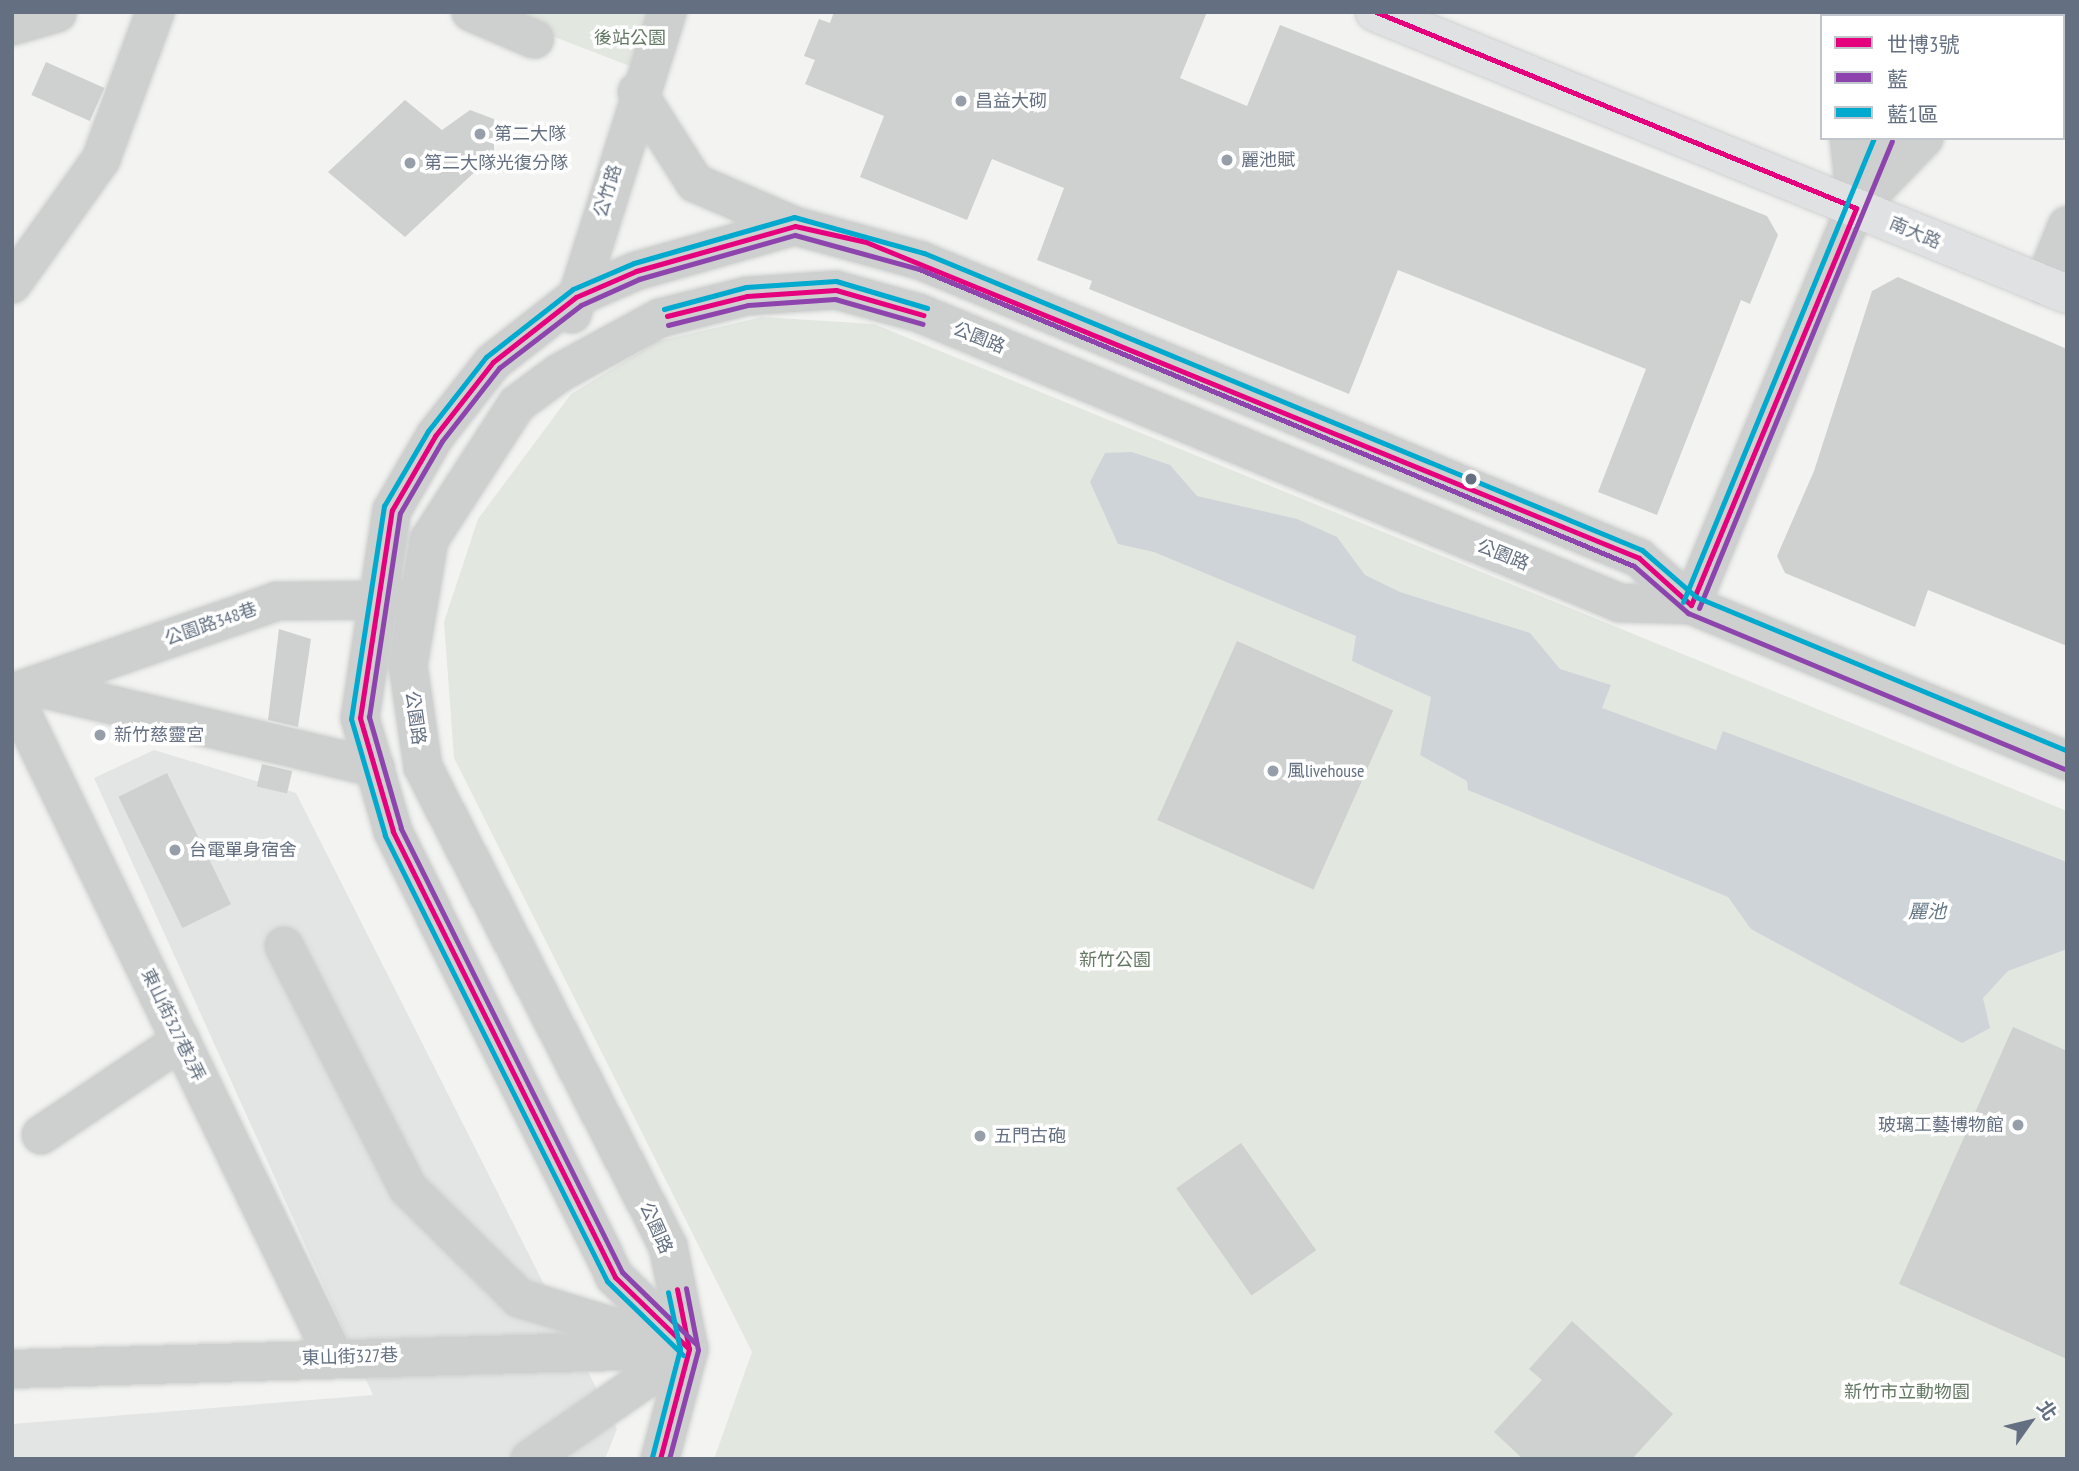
<!DOCTYPE html>
<meta charset="utf-8">
<style>
body{margin:0}
#map{position:relative;width:2079px;height:1471px;overflow:hidden;background:#f3f4f2;font-family:"PT Sans Narrow","Noto Sans TC",sans-serif}
div>[style]{position:absolute}
[style*='--x']{left:calc(var(--x)*1px);top:calc(var(--y)*1px);width:calc(var(--w)*1px);rotate:calc(var(--a)*1deg)}
.built>*{inset:0;background:#e3e5e5}
.green>*{inset:0;background:#e2e7e0}
.water>*{inset:0;background:#cfd4d9}
.building>*{inset:0;background:#cfd0d0;transform-origin:0 0}
.roads{filter:drop-shadow(0 0 2px #cfd0d0) drop-shadow(0 0 2px #cfd0d0)}
.minor>*{height:38px;margin:-19px;padding:0 19px;transform-origin:19px;border-radius:19px;background:#cecfcf}
.major>*{height:38px;margin:-19px;padding:0 19px;transform-origin:19px;border-radius:19px;background:#e0e1e2}
.bus-1>*{height:5px;margin:-2.5px;padding:0 2.5px;transform-origin:2.5px;border-radius:2.5px;background:#e5007d}
.bus-2>*{height:5px;margin:-2.5px;padding:0 2.5px;transform-origin:2.5px;border-radius:2.5px;background:#8e44ad}
.bus-3>*{height:5px;margin:-2.5px;padding:0 2.5px;transform-origin:2.5px;border-radius:2.5px;background:#00a9ce}
.dots>*{width:19px;height:19px;translate:-50% -50%;box-sizing:border-box;border:4px solid #fff;border-radius:50%}
span{translate:-50% -50%;white-space:nowrap;text-align:center;line-height:1.15;-webkit-text-stroke:7px #fff;paint-order:stroke}
.park-label{font-size:18px;color:#647963}
.poi-label{font-size:18px;color:#647082}
.left{translate:0 -50%;text-align:left}
.right{translate:-100% -50%;text-align:right}
.street-label{font-size:18px;color:#647082}
.water-label{font-size:19px;color:#657785;font-style:italic}
.frame{position:absolute;inset:0;border:14px solid #647082;pointer-events:none}
.legend{position:absolute;left:1820px;top:14px;width:245px;height:126px;box-sizing:border-box;background:#fff;border:2px solid #c1c6cd;margin:0;padding:9px 12px;list-style:none;font-size:21px;color:#647082}
.legend li{display:flex;align-items:center;gap:14px;height:35px}
.legend b{width:35px;border:2px solid #c1c6cd}
.north{position:absolute;left:1995px;top:1387px;width:70px;height:70px;-webkit-text-stroke:5px #fff;paint-order:stroke;rotate:56deg;font-size:19px;font-weight:700;line-height:28px;text-align:center;color:#647082}
.north::after{content:'';display:block;margin:auto;width:24px;height:32px;background:#647082;clip-path:polygon(50% 0,100% 100%,50% 72%,0 100%)}
</style>
<div id="map">
<div class="built">
<div style="clip-path:polygon(154px 750px,296px 793px,617px 1429px,605px 1459px,12px 1459px,12px 1424px,373px 1395px,94px 778px)"></div>
</div>
<div class="green">
<div style="clip-path:polygon(490px 12px,667px 12px,645px 72px)"></div>
<div style="clip-path:polygon(762px 317px,874px 324px,2067px 811px,2067px 1459px,714px 1459px,752px 1352px,454px 758px,444px 622px,478px 519px,571px 394px,658px 341px)"></div>
</div>
<div class="water">
<div style="clip-path:polygon(1132px 452px,1170px 465px,1197px 496px,1297px 519px,1337px 537px,1365px 575px,1400px 592px,1530px 633px,1560px 669px,1611px 685px,1602px 708px,1716px 750px,1723px 731px,2067px 862px,2067px 949px,2008px 971px,1983px 998px,1990px 1028px,1962px 1043px,1751px 929px,1728px 897px,1468px 790px,1467px 781px,1420px 755px,1431px 697px,1352px 661px,1356px 636px,1154px 552px,1118px 544px,1090px 482px,1105px 453px)"></div>
</div>
<div class="building">
<div style="clip-path:polygon(834px 12px,1207px 12px,1180px 78px,1247px 106px,1280px 25px,1767px 216px,1778px 235px,1750px 304px,1741px 300px,1657px 515px,1598px 492px,1646px 369px,1398px 270px,1349px 394px,1089px 289px,1092px 281px,1037px 260px,1064px 188px,992px 159px,967px 220px,860px 177px,884px 116px,805px 84px,815px 60px,804px 56px,819px 19px,830px 23px)"></div>
<div style="left:46px;top:62px;width:64px;height:36px;rotate:24deg"></div>
<div style="clip-path:polygon(405px 100px,442px 130px,470px 110px,494px 119px,494px 154px,405px 237px,328px 172px)"></div>
<div style="clip-path:polygon(1898px 277px,2067px 349px,2067px 646px,1928px 590px,1915px 627px,1785px 573px,1777px 556px,1814px 471px,1872px 291px)"></div>
<div style="clip-path:polygon(279px 629px,311px 639px,298px 727px,268px 720px)"></div>
<div style="left:1237px;top:641px;width:171px;height:196px;rotate:24deg"></div>
<div style="left:262px;top:764px;width:31px;height:23px;rotate:13deg"></div>
<div style="left:167px;top:773px;width:146px;height:54px;rotate:64deg"></div>
<div style="clip-path:polygon(2013px 1027px,2067px 1051px,2067px 1359px,1899px 1284px)"></div>
<div style="left:1241px;top:1143px;width:131px;height:79px;rotate:55deg"></div>
<div style="clip-path:polygon(1572px 1321px,1673px 1414px,1632px 1459px,1523px 1459px,1494px 1432px,1542px 1380px,1529px 1369px)"></div>
</div>
<div class="roads">
<div class="minor">
<div style="--x:471;--y:12;--w:69;--a:23.2"></div>
<div style="--x:1889;--y:16;--w:4;--a:-76"></div>
<div style="--x:1932;--y:16;--w:4;--a:-76"></div>
<div style="--x:1978;--y:16;--w:4;--a:-63"></div>
<div style="--x:12;--y:26;--w:47;--a:-16.1"></div>
<div style="--x:637;--y:92;--w:108;--a:57.5"></div>
<div style="--x:695;--y:183;--w:109;--a:23.3"></div>
<div style="--x:1849;--y:138;--w:64;--a:83.8"></div>
<div style="--x:1868;--y:196;--w:81;--a:-46"></div>
<div style="--x:12;--y:284;--w:153;--a:-54.5"></div>
<div style="--x:101;--y:159;--w:157;--a:-69.8"></div>
<div style="--x:2043;--y:285;--w:64;--a:-67.9"></div>
<div style="--x:572;--y:314;--w:317;--a:-72.5"></div>
<div style="--x:1691;--y:605;--w:505;--a:-67.55"></div>
<div style="--x:32;--y:686;--w:353;--a:13.4"></div>
<div style="--x:12;--y:693;--w:738;--a:64.13"></div>
<div style="--x:12;--y:693;--w:281;--a:-19.1"></div>
<div style="--x:277;--y:601;--w:124;--a:-0.5"></div>
<div style="--x:284;--y:946;--w:272;--a:62.9"></div>
<div style="--x:408;--y:1188;--w:156;--a:44.7"></div>
<div style="--x:519;--y:1298;--w:137;--a:17"></div>
<div style="--x:41;--y:1135;--w:169;--a:-33.9"></div>
<div style="--x:689;--y:1349;--w:103;--a:-135.8"></div>
<div style="--x:615;--y:1277;--w:498;--a:-116.5"></div>
<div style="--x:393;--y:831;--w:118;--a:-106.3"></div>
<div style="--x:360;--y:718;--w:210;--a:-81.3"></div>
<div style="--x:392;--y:510;--w:86;--a:-59.8"></div>
<div style="--x:435;--y:436;--w:94;--a:-51.9"></div>
<div style="--x:493;--y:362;--w:105;--a:-38.1"></div>
<div style="--x:576;--y:297;--w:65;--a:-23.4"></div>
<div style="--x:636;--y:271;--w:165;--a:-15.8"></div>
<div style="--x:795;--y:226;--w:132;--a:15.4"></div>
<div style="--x:922;--y:261;--w:776;--a:22.5"></div>
<div style="--x:1639;--y:558;--w:70;--a:42.1"></div>
<div style="--x:1691;--y:605;--w:407;--a:22.5"></div>
<div style="--x:12;--y:1369;--w:677;--a:-1.69"></div>
<div style="--x:530;--y:1459;--w:193;--a:-34.7"></div>
<div style="--x:660;--y:1459;--w:114;--a:-75.2"></div>
<div style="--x:689;--y:1349;--w:105;--a:-101.5"></div>
<div style="--x:668;--y:1246;--w:538;--a:-117.09"></div>
<div style="--x:423;--y:767;--w:102;--a:-98.4"></div>
<div style="--x:408;--y:666;--w:128;--a:-80.5"></div>
<div style="--x:429;--y:540;--w:162;--a:-57.1"></div>
<div style="--x:517;--y:404;--w:52;--a:-36.4"></div>
<div style="--x:559;--y:373;--w:115;--a:-28.6"></div>
<div style="--x:660;--y:318;--w:90;--a:-14.2"></div>
<div style="--x:747;--y:296;--w:89;--a:-3.9"></div>
<div style="--x:836;--y:290;--w:86;--a:15.5"></div>
<div style="--x:919;--y:313;--w:759;--a:22.47"></div>
<div style="--x:1620;--y:603;--w:71;--a:1.6"></div>
</div>
<div class="major">
<div style="--x:1375;--y:12;--w:747;--a:22.17"></div>
</div>
</div>
<div class="bus-1">
<div style="--x:1376;--y:12;--w:518;--a:22.21"></div>
<div style="--x:667;--y:316;--w:82;--a:-14"></div>
<div style="--x:747;--y:296;--w:89;--a:-3.9"></div>
<div style="--x:836;--y:290;--w:91;--a:16"></div>
<div style="--x:1691;--y:605;--w:430;--a:-67.4"></div>
<div style="--x:689;--y:1349;--w:103;--a:-135.8"></div>
<div style="--x:615;--y:1277;--w:498;--a:-116.5"></div>
<div style="--x:393;--y:831;--w:118;--a:-106.3"></div>
<div style="--x:360;--y:718;--w:210;--a:-81.3"></div>
<div style="--x:392;--y:510;--w:86;--a:-59.8"></div>
<div style="--x:435;--y:436;--w:94;--a:-51.9"></div>
<div style="--x:493;--y:362;--w:105;--a:-38.1"></div>
<div style="--x:576;--y:297;--w:65;--a:-23.4"></div>
<div style="--x:636;--y:271;--w:165;--a:-15.8"></div>
<div style="--x:795;--y:226;--w:73;--a:12.7"></div>
<div style="--x:866;--y:242;--w:835;--a:22.23"></div>
<div style="--x:1639;--y:558;--w:70;--a:42.1"></div>
<div style="--x:660;--y:1459;--w:114;--a:-75.2"></div>
<div style="--x:689;--y:1349;--w:61;--a:-101.3"></div>
</div>
<div class="bus-2">
<div style="--x:668;--y:325;--w:82;--a:-14"></div>
<div style="--x:748;--y:305;--w:87;--a:-3.9"></div>
<div style="--x:835;--y:299;--w:91;--a:15.9"></div>
<div style="--x:1699;--y:608;--w:505;--a:-67.55"></div>
<div style="--x:695;--y:1343;--w:102;--a:-135.8"></div>
<div style="--x:622;--y:1272;--w:496;--a:-116.5"></div>
<div style="--x:401;--y:828;--w:116;--a:-106.1"></div>
<div style="--x:369;--y:717;--w:206;--a:-81.4"></div>
<div style="--x:400;--y:513;--w:83;--a:-59.7"></div>
<div style="--x:442;--y:441;--w:93;--a:-52"></div>
<div style="--x:499;--y:368;--w:103;--a:-37.5"></div>
<div style="--x:581;--y:305;--w:64;--a:-24.1"></div>
<div style="--x:639;--y:279;--w:162;--a:-15.8"></div>
<div style="--x:795;--y:235;--w:129;--a:15.3"></div>
<div style="--x:919;--y:269;--w:774;--a:22.56"></div>
<div style="--x:1634;--y:566;--w:72;--a:41"></div>
<div style="--x:1688;--y:613;--w:407;--a:22.5"></div>
<div style="--x:669;--y:1459;--w:113;--a:-75.1"></div>
<div style="--x:698;--y:1350;--w:63;--a:-101"></div>
</div>
<div class="bus-3">
<div style="--x:664;--y:309;--w:85;--a:-15"></div>
<div style="--x:746;--y:287;--w:90;--a:-3.8"></div>
<div style="--x:836;--y:281;--w:95;--a:16.5"></div>
<div style="--x:1683;--y:602;--w:502;--a:-67.63"></div>
<div style="--x:683;--y:1355;--w:106;--a:-135.8"></div>
<div style="--x:607;--y:1281;--w:498;--a:-116.5"></div>
<div style="--x:385;--y:835;--w:121;--a:-106.3"></div>
<div style="--x:351;--y:719;--w:216;--a:-81.2"></div>
<div style="--x:384;--y:506;--w:87;--a:-59.6"></div>
<div style="--x:428;--y:431;--w:94;--a:-51.9"></div>
<div style="--x:486;--y:357;--w:110;--a:-38"></div>
<div style="--x:573;--y:289;--w:66;--a:-23.1"></div>
<div style="--x:634;--y:263;--w:166;--a:-16"></div>
<div style="--x:794;--y:217;--w:135;--a:15.5"></div>
<div style="--x:924;--y:253;--w:777;--a:22.47"></div>
<div style="--x:1642;--y:550;--w:72;--a:41"></div>
<div style="--x:1696;--y:597;--w:402;--a:22.5"></div>
<div style="--x:652;--y:1457;--w:112;--a:-75.5"></div>
<div style="--x:680;--y:1349;--w:58;--a:-101.9"></div>
</div>
<div class="dots">
<div style="left:961px;top:101px;background:#969ea9"></div>
<div style="left:480px;top:134px;background:#969ea9"></div>
<div style="left:1227px;top:160px;background:#969ea9"></div>
<div style="left:410px;top:163px;background:#969ea9"></div>
<div style="left:1471px;top:479px;background:#647082"></div>
<div style="left:100px;top:735px;background:#969ea9"></div>
<div style="left:1273px;top:771px;background:#969ea9"></div>
<div style="left:175px;top:850px;background:#969ea9"></div>
<div style="left:2018px;top:1125px;background:#969ea9"></div>
<div style="left:980px;top:1136px;background:#969ea9"></div>
</div>
<div class="park-label">
<span style="left:630px;top:38px">後站公園</span>
<span style="left:1115px;top:960px">新竹公園</span>
<span style="left:1907px;top:1392px">新竹市立動物園</span>
</div>
<div class="poi-label">
<span class="left" style="left:975px;top:101px">昌益大砌</span>
<span class="left" style="left:494px;top:134px">第二大隊</span>
<span class="left" style="left:1241px;top:160px">麗池賦</span>
<span class="left" style="left:424px;top:163px">第二大隊光復分隊</span>
<span class="left" style="left:114px;top:735px">新竹慈靈宮</span>
<span class="left" style="left:1287px;top:771px">風livehouse</span>
<span class="left" style="left:189px;top:850px">台電單身宿舍</span>
<span class="right" style="left:2004px;top:1125px">玻璃工藝博物館</span>
<span class="left" style="left:994px;top:1136px">五門古砲</span>
</div>
<div class="street-label">
<span style="left:608px;top:191px;rotate:-73deg">公竹路</span>
<span style="left:1915px;top:233px;rotate:23deg">南大路</span>
<span style="left:979px;top:338px;rotate:22deg">公園路</span>
<span style="left:1503px;top:555px;rotate:22deg">公園路</span>
<span style="left:211px;top:624px;rotate:-19deg">公園路348巷</span>
<span style="left:415px;top:718px;rotate:82deg">公園路</span>
<span style="left:173px;top:1025px;rotate:64deg">東山街327巷2弄</span>
<span style="left:656px;top:1228px;rotate:66deg">公園路</span>
<span style="left:350px;top:1357px;rotate:-2deg">東山街327巷</span>
</div>
<div class="water-label">
<span style="left:1927px;top:912px">麗池</span>
</div>
<div class="frame"></div>
<ul class="legend">
<li><b style="height:9px;background:#e5007d"></b>世博3號</li>
<li><b style="height:9px;background:#8e44ad"></b>藍</li>
<li><b style="height:9px;background:#00a9ce"></b>藍1區</li>
</ul>
<div class="north">北</div>
</div>
